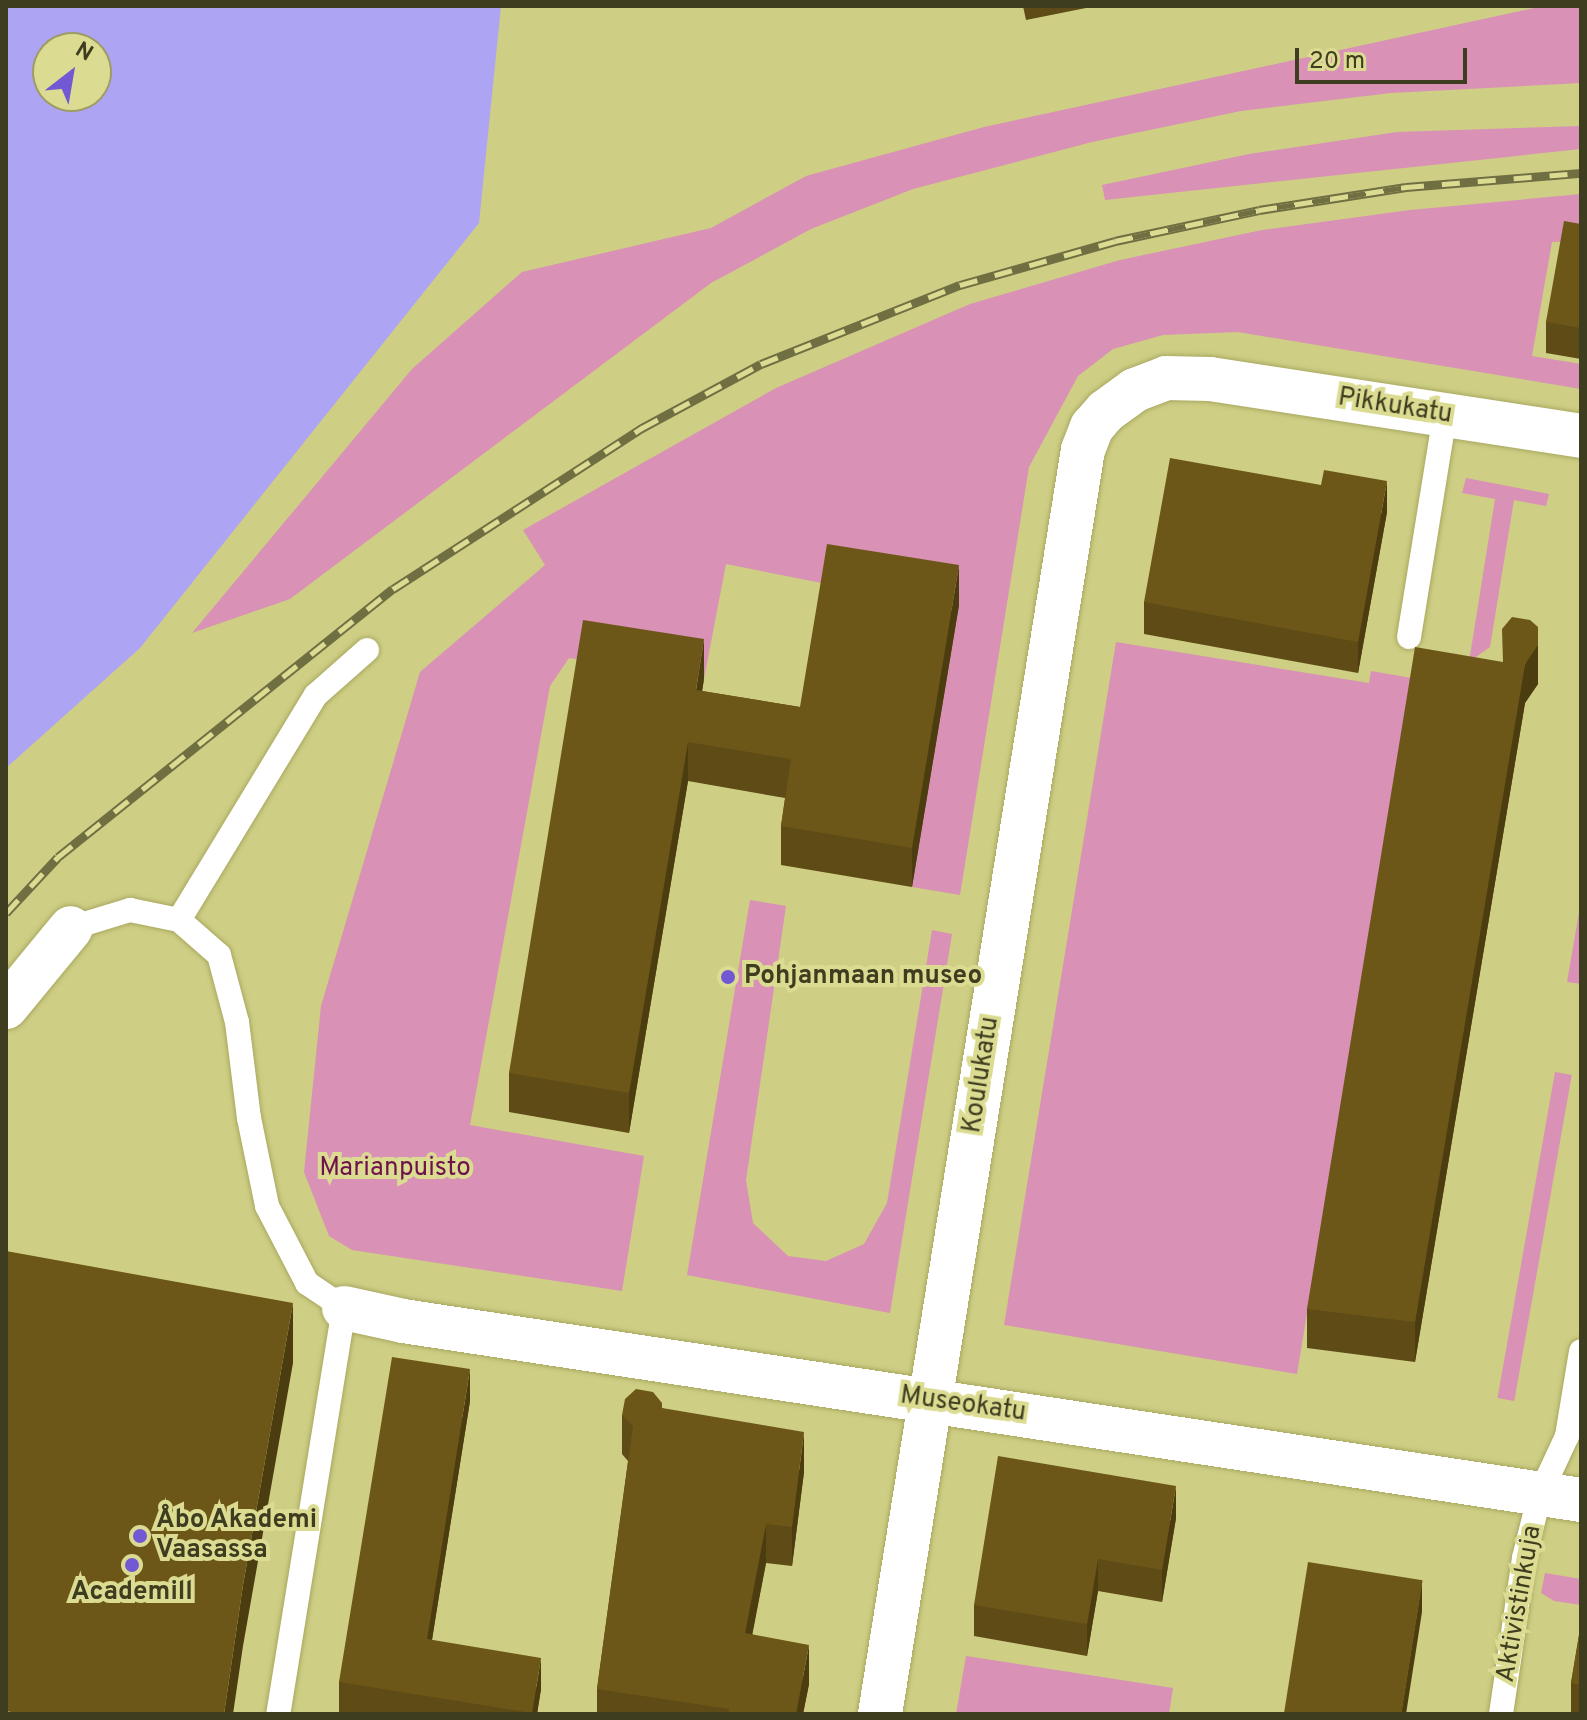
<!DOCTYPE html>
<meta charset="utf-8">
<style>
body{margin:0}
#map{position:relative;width:1587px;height:1720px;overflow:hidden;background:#cece85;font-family:Overpass,sans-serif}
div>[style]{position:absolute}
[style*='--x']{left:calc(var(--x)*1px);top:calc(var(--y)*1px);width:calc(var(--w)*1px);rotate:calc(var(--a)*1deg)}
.green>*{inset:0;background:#d991b5;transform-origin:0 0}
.water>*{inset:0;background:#ada4f3}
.roads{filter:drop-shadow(0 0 2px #a8a860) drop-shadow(0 0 2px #a8a860)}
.service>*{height:24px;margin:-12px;padding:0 12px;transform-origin:12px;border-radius:12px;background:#fff}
.minor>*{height:44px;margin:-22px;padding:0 22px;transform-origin:22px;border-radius:22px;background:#fff}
.rail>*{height:9px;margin-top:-4.5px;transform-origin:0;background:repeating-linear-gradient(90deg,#dbdc92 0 18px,#6f6f42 0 36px);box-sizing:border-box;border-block:2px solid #6f6f42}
.wall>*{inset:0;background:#5e4b15}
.shaded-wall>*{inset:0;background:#4c3d11}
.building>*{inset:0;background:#6d5718;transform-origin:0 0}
.dots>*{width:22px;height:22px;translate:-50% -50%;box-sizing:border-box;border:4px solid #dbdc92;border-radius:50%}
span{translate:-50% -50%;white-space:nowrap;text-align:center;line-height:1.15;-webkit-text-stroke:8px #dbdc92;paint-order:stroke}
.street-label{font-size:26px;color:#3e3d1f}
.poi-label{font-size:26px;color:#3e3d1f;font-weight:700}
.left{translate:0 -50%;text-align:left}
.park-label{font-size:26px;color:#6e124b}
.frame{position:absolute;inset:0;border:8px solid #3e3d1f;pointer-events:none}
.north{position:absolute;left:32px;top:32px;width:80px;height:80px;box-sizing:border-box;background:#dbdc92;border:2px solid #9c9c64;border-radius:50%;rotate:31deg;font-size:22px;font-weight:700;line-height:32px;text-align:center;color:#3e3d1f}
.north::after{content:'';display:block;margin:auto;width:28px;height:36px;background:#7259d3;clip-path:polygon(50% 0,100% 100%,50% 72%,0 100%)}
.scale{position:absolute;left:1295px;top:48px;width:172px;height:36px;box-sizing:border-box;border:4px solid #3e3d1f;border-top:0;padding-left:10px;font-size:24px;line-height:28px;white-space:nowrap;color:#3e3d1f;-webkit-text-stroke:6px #dbdc92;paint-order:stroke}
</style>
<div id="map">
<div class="green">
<div style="clip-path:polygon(1581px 6px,1581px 83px,1391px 93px,1241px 111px,1092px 142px,913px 189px,811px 229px,711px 283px,290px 599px,192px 633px,412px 369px,522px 272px,711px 228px,806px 176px,984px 127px,1539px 7px)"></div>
<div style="clip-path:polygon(1581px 126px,1581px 149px,1105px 200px,1102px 185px,1249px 154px,1397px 132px)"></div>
<div style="clip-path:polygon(1581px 194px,1581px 241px,1552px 242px,1532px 356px,1581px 364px,1581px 389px,1238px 332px,1163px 335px,1113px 349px,1078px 376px,1029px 467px,960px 895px,912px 887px,827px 584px,726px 564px,704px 679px,569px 658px,550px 686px,470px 1125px,644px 1156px,622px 1291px,352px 1250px,329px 1236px,304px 1172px,321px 1006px,420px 672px,545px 565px,523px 530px,776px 388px,970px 304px,1120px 260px,1262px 230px,1410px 210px)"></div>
<div style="clip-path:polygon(1466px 478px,1549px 494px,1546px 506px,1514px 500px,1490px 647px,1469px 662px,1495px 499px,1462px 493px)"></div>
<div style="clip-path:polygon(1116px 642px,1369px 683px,1371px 671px,1412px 678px,1297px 1374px,1004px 1325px)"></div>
<div style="clip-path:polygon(750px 900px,786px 906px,746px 1180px,753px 1223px,788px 1256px,826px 1261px,864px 1244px,887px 1203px,932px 930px,952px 934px,890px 1313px,687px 1275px)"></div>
<div style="clip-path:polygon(1581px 901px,1581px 984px,1567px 982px)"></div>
<div style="left:1555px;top:1072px;width:17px;height:331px;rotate:10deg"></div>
<div style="clip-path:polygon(1545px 1573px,1581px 1579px,1581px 1605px,1554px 1601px,1541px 1593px)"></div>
<div style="clip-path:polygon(966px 1656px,1173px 1688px,1169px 1714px,956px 1714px)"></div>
</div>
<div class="water">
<div style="clip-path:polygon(evenodd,6px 6px,501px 6px,479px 223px,140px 648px,6px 768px,6px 6px,48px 48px,96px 48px,96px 96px,48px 96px,48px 48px)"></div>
</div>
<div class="roads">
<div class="service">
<div style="--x:1409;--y:637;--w:225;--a:-80.8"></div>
<div style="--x:179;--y:920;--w:263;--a:-58.7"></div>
<div style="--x:316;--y:695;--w:68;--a:-41.4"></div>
<div style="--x:71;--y:928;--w:62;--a:-17"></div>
<div style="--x:130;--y:910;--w:50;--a:11.5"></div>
<div style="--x:179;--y:920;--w:53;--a:41.2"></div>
<div style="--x:219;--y:955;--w:69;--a:75"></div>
<div style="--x:237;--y:1022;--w:97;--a:82.9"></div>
<div style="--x:249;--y:1118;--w:90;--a:78.4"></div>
<div style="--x:267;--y:1206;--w:87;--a:62.5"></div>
<div style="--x:307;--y:1283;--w:45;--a:34"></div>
<div style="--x:344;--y:1308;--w:411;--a:99.2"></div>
<div style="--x:1501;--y:1714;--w:158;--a:-81.6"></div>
<div style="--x:1524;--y:1558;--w:66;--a:-76"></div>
<div style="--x:1540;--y:1494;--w:64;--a:-65"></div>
<div style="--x:1567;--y:1436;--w:86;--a:-80.6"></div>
</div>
<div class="minor">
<div style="--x:6;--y:1007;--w:102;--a:-50.6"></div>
<div style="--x:344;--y:1308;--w:60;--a:12.4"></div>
<div style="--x:403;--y:1321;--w:1192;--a:8.64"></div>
<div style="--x:880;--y:1714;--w:1280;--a:-80.88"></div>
<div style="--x:1083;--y:450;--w:25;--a:-69"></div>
<div style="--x:1092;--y:427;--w:21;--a:-49"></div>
<div style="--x:1106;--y:411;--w:36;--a:-36"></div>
<div style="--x:1135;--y:390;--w:33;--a:-21"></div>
<div style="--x:1166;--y:378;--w:44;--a:1.3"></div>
<div style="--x:1210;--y:379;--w:375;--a:8.7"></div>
</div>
</div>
<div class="rail">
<div style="--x:6;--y:913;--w:76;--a:-47.1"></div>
<div style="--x:58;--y:857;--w:429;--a:-38.7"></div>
<div style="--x:393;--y:589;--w:297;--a:-32.9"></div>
<div style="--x:642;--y:428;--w:135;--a:-28.3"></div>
<div style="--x:761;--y:364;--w:214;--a:-21.7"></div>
<div style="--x:960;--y:285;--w:161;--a:-15.8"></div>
<div style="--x:1115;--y:241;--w:147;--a:-12.1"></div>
<div style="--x:1259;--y:210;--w:149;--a:-8.9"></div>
<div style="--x:1406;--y:187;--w:176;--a:-4.6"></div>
</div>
<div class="wall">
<div style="clip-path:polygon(1023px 6px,1096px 6px,1026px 20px)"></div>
<div style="clip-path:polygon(1581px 224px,1581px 359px,1546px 353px,1546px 322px)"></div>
<div style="clip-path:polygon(1387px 512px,1358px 673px,1144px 634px,1144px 602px)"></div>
<div style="clip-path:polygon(959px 605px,912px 887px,781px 865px,781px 826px,785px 798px,688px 781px,629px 1133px,509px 1112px,509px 1073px,704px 679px,702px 691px,800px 707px)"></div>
<div style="clip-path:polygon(1502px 662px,1538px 667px,1538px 684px,1525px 703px,1415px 1362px,1307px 1348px,1307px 1309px)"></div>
<div style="clip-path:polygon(470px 1401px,432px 1640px,541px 1689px,537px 1714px,339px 1714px,339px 1682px)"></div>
<div style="clip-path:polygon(662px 1408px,804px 1472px,792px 1566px,766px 1563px,752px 1634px,809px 1684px,803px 1714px,597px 1714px,597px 1689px,628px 1461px,622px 1454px,622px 1415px)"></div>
<div style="clip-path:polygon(1176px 1518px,1162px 1602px,1098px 1591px,1087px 1656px,974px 1636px,974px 1605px)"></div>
<div style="clip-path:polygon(1581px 1623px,1581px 1714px,1571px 1714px,1571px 1683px)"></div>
</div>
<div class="shaded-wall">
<div style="clip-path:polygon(1387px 481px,1387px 512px,1358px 673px,1358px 642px)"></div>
<div style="clip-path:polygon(959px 565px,959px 605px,912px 887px,912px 848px)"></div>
<div style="clip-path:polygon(1538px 627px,1538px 684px,1525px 703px,1415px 1362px,1415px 1322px,1525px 664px)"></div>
<div style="clip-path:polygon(704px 639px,704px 679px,696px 730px,696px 690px)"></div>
<div style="clip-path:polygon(688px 742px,688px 781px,629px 1133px,629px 1093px)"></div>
<div style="clip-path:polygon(293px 1303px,293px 1363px,243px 1646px,233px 1714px,224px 1714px,243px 1585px)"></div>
<div style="clip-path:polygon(470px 1369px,470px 1401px,427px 1671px,427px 1639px)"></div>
<div style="clip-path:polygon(804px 1432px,804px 1472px,792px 1566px,792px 1527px)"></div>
<div style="clip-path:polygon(1176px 1486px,1176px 1518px,1162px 1602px,1162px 1570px)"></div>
<div style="clip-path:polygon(766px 1524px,766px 1563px,745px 1673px,745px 1633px)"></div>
<div style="clip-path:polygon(1098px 1559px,1098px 1591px,1087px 1656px,1087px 1624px)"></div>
<div style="clip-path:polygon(1422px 1581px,1422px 1612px,1406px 1714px,1401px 1714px)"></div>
<div style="clip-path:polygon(809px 1645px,809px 1684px,803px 1714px,796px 1714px)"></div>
<div style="clip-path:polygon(541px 1658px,541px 1689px,537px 1714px,532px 1714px)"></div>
</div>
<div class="building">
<div style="clip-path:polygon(1564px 221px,1581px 224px,1581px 328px,1546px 322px)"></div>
<div style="clip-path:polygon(1170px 458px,1321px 485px,1324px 470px,1387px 481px,1358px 642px,1144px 602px)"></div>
<div style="clip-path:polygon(827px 544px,959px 565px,912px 848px,781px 826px,791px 759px,688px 742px,629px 1093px,509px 1073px,583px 620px,704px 639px,696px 690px,800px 707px)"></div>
<div style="clip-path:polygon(1512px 617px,1530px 620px,1538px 627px,1538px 645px,1525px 664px,1415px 1322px,1307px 1309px,1415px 647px,1503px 662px,1502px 629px)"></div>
<div style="clip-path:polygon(6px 1251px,293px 1303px,243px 1585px,224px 1714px,22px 1714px,6px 1711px)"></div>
<div style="clip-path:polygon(392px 1357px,470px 1369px,427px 1639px,541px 1658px,532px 1713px,339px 1682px)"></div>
<div style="clip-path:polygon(636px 1389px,653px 1392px,662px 1403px,662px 1408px,804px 1432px,792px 1527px,766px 1524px,745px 1633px,809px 1645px,796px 1714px,728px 1714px,729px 1709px,597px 1689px,633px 1426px,622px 1415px,625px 1399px)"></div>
<div style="clip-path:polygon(998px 1456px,1176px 1486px,1162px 1570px,1098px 1559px,1087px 1624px,974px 1605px)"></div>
<div style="left:1308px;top:1562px;width:116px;height:154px;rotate:9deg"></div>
<div style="clip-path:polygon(1581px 1623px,1581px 1685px,1571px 1683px)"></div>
</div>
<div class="dots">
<div style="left:728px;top:977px;background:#7259d3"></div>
<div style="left:140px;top:1536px;background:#7259d3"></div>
<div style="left:132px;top:1565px;background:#7259d3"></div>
</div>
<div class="street-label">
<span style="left:1395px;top:407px;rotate:9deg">Pikkukatu</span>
<span style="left:982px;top:1075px;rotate:-81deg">Koulukatu</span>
<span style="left:963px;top:1405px;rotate:8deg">Museokatu</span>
<span style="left:1520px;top:1604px;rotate:-80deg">Aktivistinkuja</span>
</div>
<div class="poi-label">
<span class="left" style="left:744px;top:977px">Pohjanmaan museo</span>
<span class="left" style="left:156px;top:1536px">Åbo Akademi<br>Vaasassa</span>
<span style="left:132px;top:1593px">Academill</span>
</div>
<div class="park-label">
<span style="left:395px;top:1169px">Marianpuisto</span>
</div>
<div class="frame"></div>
<div class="north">N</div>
<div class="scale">20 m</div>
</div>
